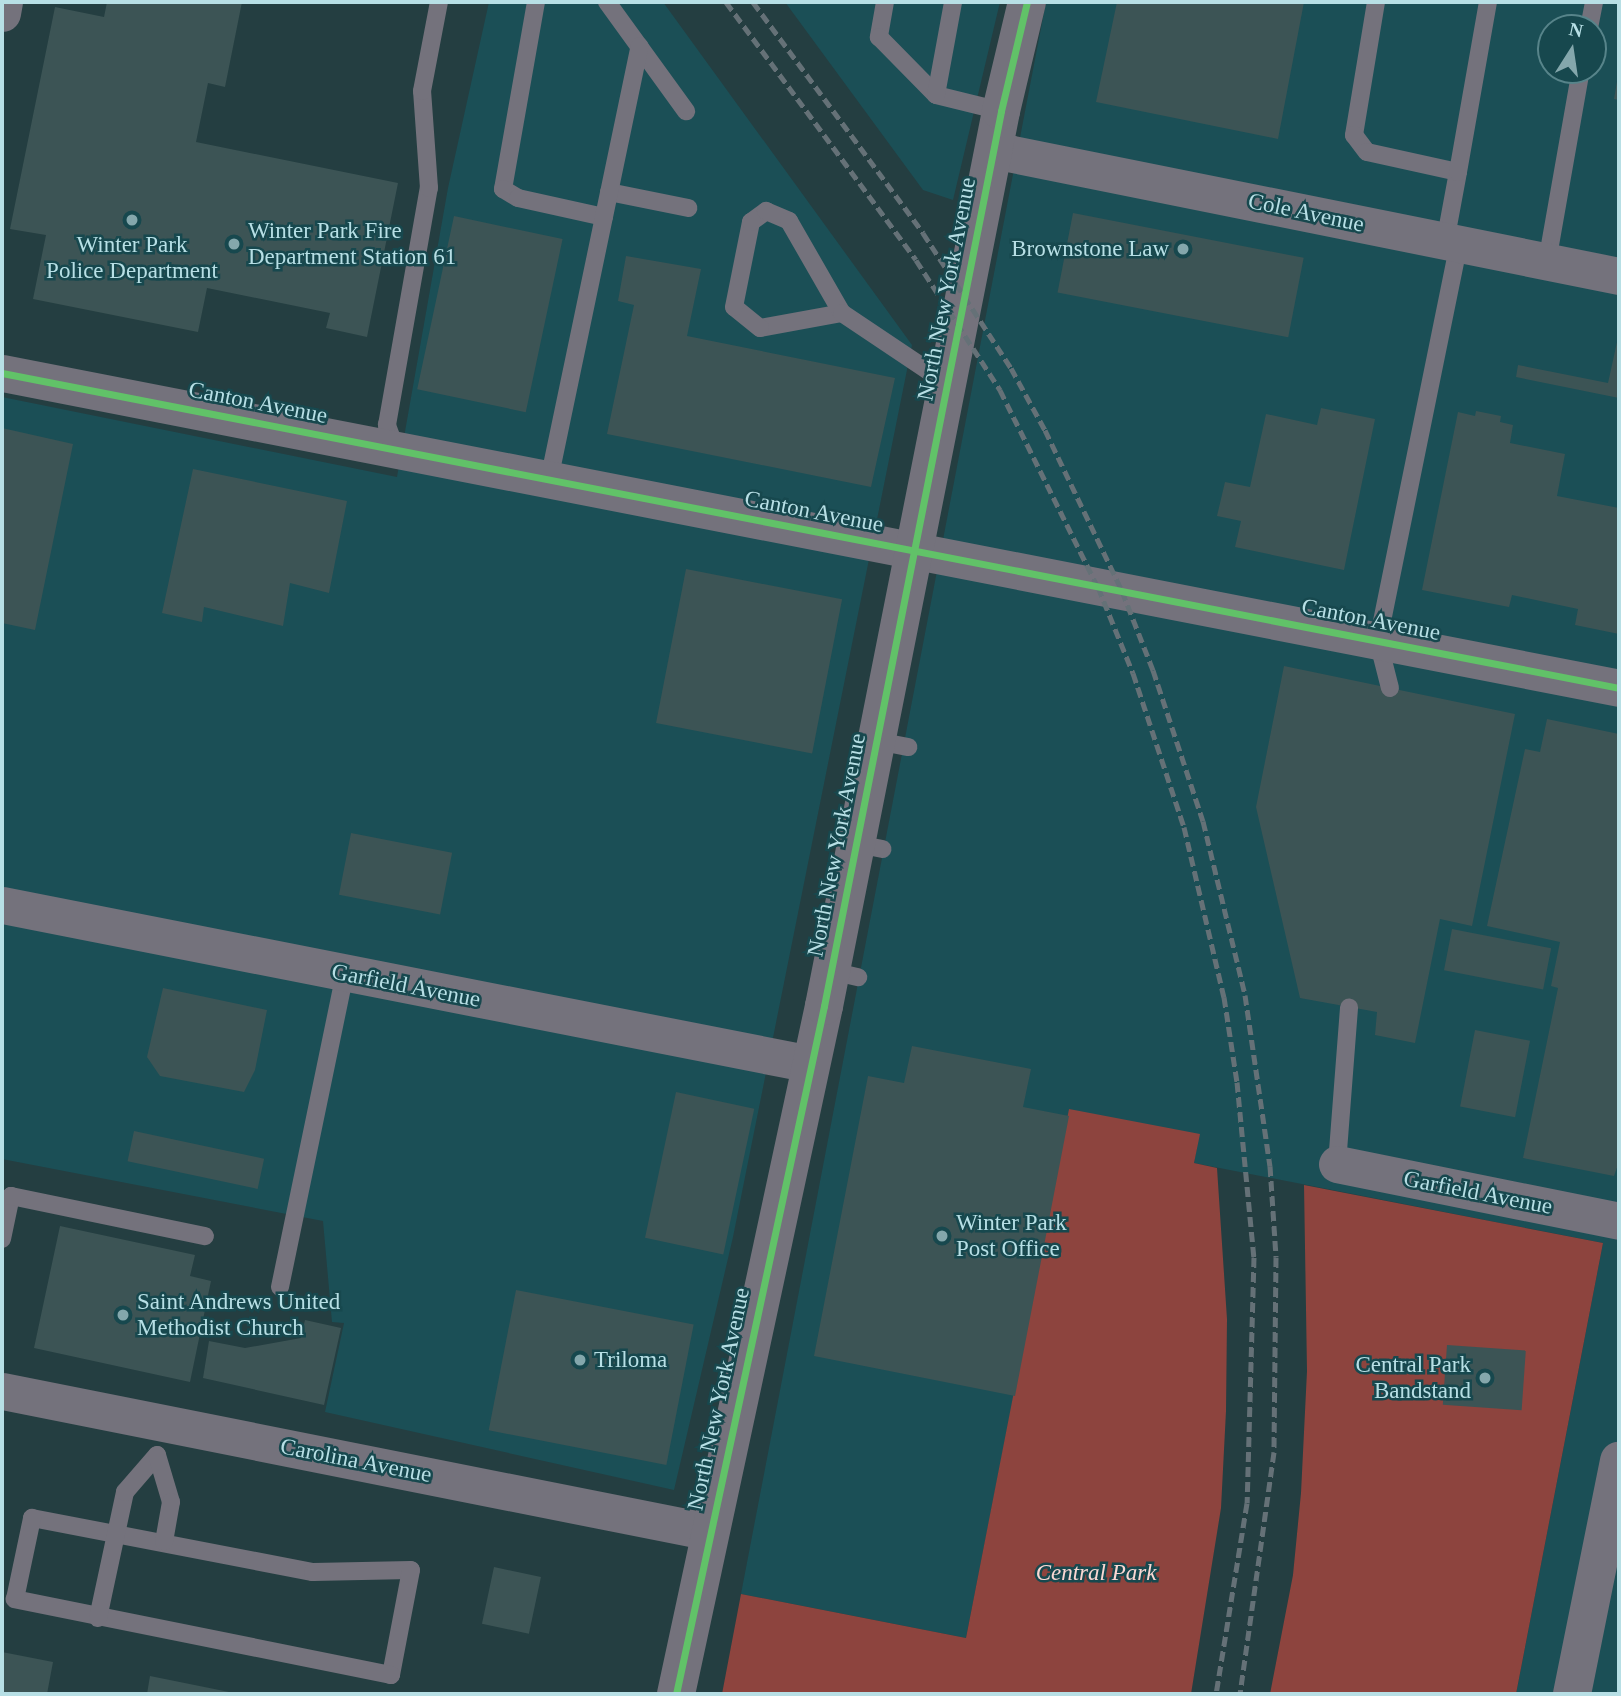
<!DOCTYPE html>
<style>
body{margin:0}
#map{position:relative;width:1621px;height:1696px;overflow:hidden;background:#243e41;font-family:Georgia,serif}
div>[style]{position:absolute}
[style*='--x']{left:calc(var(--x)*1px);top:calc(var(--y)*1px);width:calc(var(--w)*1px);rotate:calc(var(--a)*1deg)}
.built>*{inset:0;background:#1b4f56}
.green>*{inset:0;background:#8d443e}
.building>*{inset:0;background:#3c5455;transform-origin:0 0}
.service>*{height:18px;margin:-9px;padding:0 9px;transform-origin:9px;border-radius:9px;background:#74727c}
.minor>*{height:37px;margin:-18.5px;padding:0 18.5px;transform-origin:18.5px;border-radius:18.5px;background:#74727c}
.tertiary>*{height:38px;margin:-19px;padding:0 19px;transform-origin:19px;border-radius:19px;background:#74727c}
.rail>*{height:5px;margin-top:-2.5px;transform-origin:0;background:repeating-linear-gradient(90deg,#657177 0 10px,transparent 0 15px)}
.cycleway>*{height:7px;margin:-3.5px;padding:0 3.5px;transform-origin:3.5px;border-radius:3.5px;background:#61c268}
.dots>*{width:19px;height:19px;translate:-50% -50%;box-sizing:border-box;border:4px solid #17484e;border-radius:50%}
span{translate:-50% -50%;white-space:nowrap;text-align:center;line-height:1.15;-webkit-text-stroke:5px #17484e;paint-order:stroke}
.street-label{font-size:23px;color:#b7dfe5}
.poi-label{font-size:23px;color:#b7dfe5}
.left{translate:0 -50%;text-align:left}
.right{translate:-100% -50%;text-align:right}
.park-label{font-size:23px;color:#fad8d3;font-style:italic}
.frame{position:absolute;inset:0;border:4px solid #b7dfe5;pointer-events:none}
.north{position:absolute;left:1537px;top:14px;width:70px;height:70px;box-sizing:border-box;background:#17484e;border:2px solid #57848a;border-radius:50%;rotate:12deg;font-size:19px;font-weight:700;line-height:28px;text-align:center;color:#b7dfe5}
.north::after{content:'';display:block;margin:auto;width:24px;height:32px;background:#84a7ac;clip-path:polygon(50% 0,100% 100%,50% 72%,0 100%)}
</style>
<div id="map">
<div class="built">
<div style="clip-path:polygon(489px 2px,663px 2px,912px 345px,733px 1237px,674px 1490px,325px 1412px,344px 1323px,332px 1322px,323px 1221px,2px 1159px,2px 397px,397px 477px,448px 188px)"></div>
<div style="clip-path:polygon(785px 2px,1000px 2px,953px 200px,923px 190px)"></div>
<div style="clip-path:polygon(evenodd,1046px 2px,1619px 2px,1619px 1694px,1516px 1694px,1603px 1243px,1194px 1163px,1199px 1135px,1069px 1116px,966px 1638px,741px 1594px,1046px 2px,1551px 28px,1593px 28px,1593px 70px,1551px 70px,1551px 28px)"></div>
</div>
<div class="green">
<div style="clip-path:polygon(1069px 1109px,1200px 1134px,1194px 1163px,1217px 1168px,1227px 1319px,1226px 1411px,1221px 1508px,1191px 1694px,722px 1694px,741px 1594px,966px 1638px)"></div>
<div style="clip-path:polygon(1304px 1185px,1603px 1243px,1516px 1694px,1270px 1694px,1293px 1575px,1301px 1493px,1307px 1371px)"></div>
</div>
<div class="building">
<div style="clip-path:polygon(107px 2px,242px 2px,225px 87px,208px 83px,196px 142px,398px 183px,367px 337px,326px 328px,330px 313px,207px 288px,198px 332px,33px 299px,46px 235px,10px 229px,55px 7px,104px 17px)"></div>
<div style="clip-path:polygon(1117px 2px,1304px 2px,1278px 139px,1096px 102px)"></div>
<div style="clip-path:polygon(1618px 76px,1619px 76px,1619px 100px,1614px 99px)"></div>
<div style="left:1073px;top:213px;width:235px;height:81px;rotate:11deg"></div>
<div style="left:454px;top:216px;width:111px;height:177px;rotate:12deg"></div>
<div style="clip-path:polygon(626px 256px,701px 269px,687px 336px,895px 378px,871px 487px,607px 434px,634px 305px,618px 301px)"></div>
<div style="clip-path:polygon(1619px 333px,1619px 398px,1516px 377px,1518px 365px,1608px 383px)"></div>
<div style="clip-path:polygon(1321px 408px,1375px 419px,1344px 570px,1235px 547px,1241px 521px,1217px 516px,1225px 482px,1250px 487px,1266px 414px,1317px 425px)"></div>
<div style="clip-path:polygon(1476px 411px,1501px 416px,1500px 422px,1513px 425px,1510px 443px,1565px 454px,1557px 496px,1619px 508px,1619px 634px,1575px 625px,1578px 609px,1512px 595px,1509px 607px,1422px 590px,1458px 412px,1475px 416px)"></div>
<div style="clip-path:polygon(2px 428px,73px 444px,35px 630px,2px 623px)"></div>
<div style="clip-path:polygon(193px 469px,347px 501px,329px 593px,290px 583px,283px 626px,204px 607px,202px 622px,162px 613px)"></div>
<div style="left:686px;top:569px;width:159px;height:157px;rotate:11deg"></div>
<div style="clip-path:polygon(1284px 666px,1515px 714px,1472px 926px,1440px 919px,1415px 1043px,1375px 1035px,1377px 1012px,1300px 998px,1256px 807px)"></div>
<div style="clip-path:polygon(1547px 719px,1619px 734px,1619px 1162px,1614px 1176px,1523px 1158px,1558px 988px,1551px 986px,1560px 942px,1487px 926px,1525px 749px,1540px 752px)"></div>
<div style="left:351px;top:833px;width:103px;height:63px;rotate:11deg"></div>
<div style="left:1452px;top:929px;width:101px;height:42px;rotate:11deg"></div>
<div style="clip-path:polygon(163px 988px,267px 1010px,255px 1070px,244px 1092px,160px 1076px,147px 1057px)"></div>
<div style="left:1475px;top:1030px;width:56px;height:78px;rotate:11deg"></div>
<div style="clip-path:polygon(912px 1046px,1031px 1069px,1023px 1107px,1069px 1116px,1015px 1396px,814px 1356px,868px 1076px,904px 1083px)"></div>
<div style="left:676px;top:1092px;width:80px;height:149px;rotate:12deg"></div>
<div style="left:134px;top:1131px;width:133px;height:31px;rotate:12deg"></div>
<div style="clip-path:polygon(60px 1226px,195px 1255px,190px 1276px,211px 1281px,190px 1382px,34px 1348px)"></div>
<div style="left:516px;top:1290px;width:181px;height:143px;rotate:11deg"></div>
<div style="clip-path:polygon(305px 1320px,341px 1328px,324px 1405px,203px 1378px,209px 1341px,245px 1348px,301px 1338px)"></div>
<div style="left:1447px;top:1345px;width:79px;height:60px;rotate:4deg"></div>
<div style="left:494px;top:1567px;width:48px;height:58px;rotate:12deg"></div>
<div style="clip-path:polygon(2px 1652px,53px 1662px,47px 1694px,2px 1694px)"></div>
<div style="clip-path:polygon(150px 1676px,234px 1693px,234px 1694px,147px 1694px)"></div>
</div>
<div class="service">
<div style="--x:536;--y:2;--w:190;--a:100"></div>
<div style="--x:503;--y:189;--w:17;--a:31"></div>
<div style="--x:518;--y:198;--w:88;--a:12.5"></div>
<div style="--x:607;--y:2;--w:135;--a:54.1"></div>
<div style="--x:885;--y:2;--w:36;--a:100"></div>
<div style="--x:879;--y:37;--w:81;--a:45.5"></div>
<div style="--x:936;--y:95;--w:67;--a:13.8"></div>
<div style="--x:1376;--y:2;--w:135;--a:99.4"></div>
<div style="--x:1354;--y:135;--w:21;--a:53"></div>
<div style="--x:1367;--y:152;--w:93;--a:12.4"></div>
<div style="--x:1458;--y:172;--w:71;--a:100.5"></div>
<div style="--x:1589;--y:28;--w:26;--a:-79"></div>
<div style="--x:936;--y:95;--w:95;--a:-79.6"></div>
<div style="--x:1458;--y:172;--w:173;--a:-80"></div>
<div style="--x:609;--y:192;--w:81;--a:11.4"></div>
<div style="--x:1547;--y:262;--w:195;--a:-80"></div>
<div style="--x:842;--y:313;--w:83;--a:169.6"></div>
<div style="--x:760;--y:328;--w:33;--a:-141"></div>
<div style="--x:734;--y:307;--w:87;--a:-78.7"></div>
<div style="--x:751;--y:222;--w:19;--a:-36"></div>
<div style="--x:766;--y:211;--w:25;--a:23"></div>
<div style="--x:789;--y:221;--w:106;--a:60.1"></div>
<div style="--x:842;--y:313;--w:128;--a:33.8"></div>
<div style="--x:396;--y:450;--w:27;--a:-110"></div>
<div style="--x:387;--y:425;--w:241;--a:-80"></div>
<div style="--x:429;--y:188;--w:97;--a:-94.1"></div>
<div style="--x:422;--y:91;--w:91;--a:-79.2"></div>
<div style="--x:549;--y:480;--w:443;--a:-78.2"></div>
<div style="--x:1390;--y:688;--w:49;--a:-104.3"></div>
<div style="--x:1378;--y:641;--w:405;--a:-78.5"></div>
<div style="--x:877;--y:741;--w:32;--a:11"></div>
<div style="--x:857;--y:844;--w:26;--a:11"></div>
<div style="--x:831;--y:971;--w:28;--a:13"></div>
<div style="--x:1337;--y:1164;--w:157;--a:-85.6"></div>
<div style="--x:2;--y:1239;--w:44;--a:-78.2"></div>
<div style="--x:11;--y:1196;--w:198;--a:11.7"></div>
<div style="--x:280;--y:1287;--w:320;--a:-78.3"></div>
<div style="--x:32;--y:1518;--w:286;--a:10.9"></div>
<div style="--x:313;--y:1572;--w:98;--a:-1.2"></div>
<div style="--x:411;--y:1570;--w:107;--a:100.8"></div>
<div style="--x:391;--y:1675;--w:384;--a:-168.6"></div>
<div style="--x:15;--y:1599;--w:83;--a:-78.1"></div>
<div style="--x:98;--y:1618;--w:129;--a:-77.9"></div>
<div style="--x:125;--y:1492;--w:49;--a:-49.1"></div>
<div style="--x:157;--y:1455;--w:49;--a:73.4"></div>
<div style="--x:171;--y:1502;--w:40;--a:100"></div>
</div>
<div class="minor">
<div style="--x:2;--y:13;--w:11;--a:-80"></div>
<div style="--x:993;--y:150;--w:639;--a:11.38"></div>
<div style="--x:2;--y:373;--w:1647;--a:11.02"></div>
<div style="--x:2;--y:905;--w:824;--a:11.12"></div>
<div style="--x:1337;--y:1164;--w:288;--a:11.4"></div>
<div style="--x:2;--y:1391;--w:722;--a:11.26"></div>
</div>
<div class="tertiary">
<div style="--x:676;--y:1694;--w:704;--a:-77.86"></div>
<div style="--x:824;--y:1006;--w:912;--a:-78.81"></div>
<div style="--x:1001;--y:111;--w:112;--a:-76.6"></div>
<div style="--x:1572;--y:1694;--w:238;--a:-78.6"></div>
</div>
<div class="rail">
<div style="--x:726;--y:2;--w:320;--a:53.6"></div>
<div style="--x:916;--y:260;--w:155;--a:57.1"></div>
<div style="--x:1000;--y:390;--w:220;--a:63.6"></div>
<div style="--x:1098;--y:587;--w:93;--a:67.9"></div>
<div style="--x:1133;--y:673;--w:162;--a:71.7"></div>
<div style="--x:1184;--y:827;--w:175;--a:76.8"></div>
<div style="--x:1224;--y:997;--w:86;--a:81.3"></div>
<div style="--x:1237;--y:1082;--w:176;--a:84.5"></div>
<div style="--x:1254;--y:1257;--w:246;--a:91.6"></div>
<div style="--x:1247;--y:1503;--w:193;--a:99.2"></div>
<div style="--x:753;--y:2;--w:287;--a:53.6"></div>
<div style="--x:923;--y:233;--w:161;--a:56.9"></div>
<div style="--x:1011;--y:368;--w:71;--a:61.3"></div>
<div style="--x:1045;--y:430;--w:178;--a:64.4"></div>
<div style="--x:1122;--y:591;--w:85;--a:68.6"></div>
<div style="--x:1153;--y:670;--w:159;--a:71.7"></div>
<div style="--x:1203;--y:821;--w:179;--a:76.4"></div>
<div style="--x:1245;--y:995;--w:173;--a:81.7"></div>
<div style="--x:1270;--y:1166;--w:91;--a:86.2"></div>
<div style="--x:1276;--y:1257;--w:195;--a:90.6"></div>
<div style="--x:1274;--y:1452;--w:244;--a:98"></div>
</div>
<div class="cycleway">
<div style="--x:2;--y:373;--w:1647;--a:11.02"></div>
<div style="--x:676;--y:1694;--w:704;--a:-77.86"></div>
<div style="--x:824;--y:1006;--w:912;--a:-78.81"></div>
<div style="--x:1001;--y:111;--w:112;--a:-76.6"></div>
</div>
<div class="dots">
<div style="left:132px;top:220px;background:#84a7ac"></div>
<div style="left:234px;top:244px;background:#84a7ac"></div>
<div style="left:1183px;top:249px;background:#84a7ac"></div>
<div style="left:942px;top:1236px;background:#84a7ac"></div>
<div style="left:123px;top:1315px;background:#84a7ac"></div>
<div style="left:580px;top:1360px;background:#84a7ac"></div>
<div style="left:1485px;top:1378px;background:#84a7ac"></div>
</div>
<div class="street-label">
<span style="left:1306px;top:213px;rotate:12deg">Cole Avenue</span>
<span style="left:947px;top:289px;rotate:-79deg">North New York Avenue</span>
<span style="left:258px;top:403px;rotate:11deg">Canton Avenue</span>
<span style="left:814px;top:512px;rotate:11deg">Canton Avenue</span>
<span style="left:1371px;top:620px;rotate:11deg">Canton Avenue</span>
<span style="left:837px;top:845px;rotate:-79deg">North New York Avenue</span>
<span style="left:406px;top:986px;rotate:11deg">Garfield Avenue</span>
<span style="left:1478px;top:1193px;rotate:11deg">Garfield Avenue</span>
<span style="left:719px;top:1399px;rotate:-78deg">North New York Avenue</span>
<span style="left:356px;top:1461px;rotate:11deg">Carolina Avenue</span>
</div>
<div class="poi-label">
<span class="left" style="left:248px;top:244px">Winter Park Fire<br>Department Station 61</span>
<span style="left:132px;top:258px">Winter Park<br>Police Department</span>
<span class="right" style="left:1169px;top:249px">Brownstone Law</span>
<span class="left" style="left:956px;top:1236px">Winter Park<br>Post Office</span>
<span class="left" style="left:137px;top:1315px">Saint Andrews United<br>Methodist Church</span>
<span class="left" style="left:594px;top:1360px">Triloma</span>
<span class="right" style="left:1471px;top:1378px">Central Park<br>Bandstand</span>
</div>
<div class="park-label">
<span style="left:1096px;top:1573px">Central Park</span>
</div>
<div class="frame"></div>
<div class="north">N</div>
</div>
